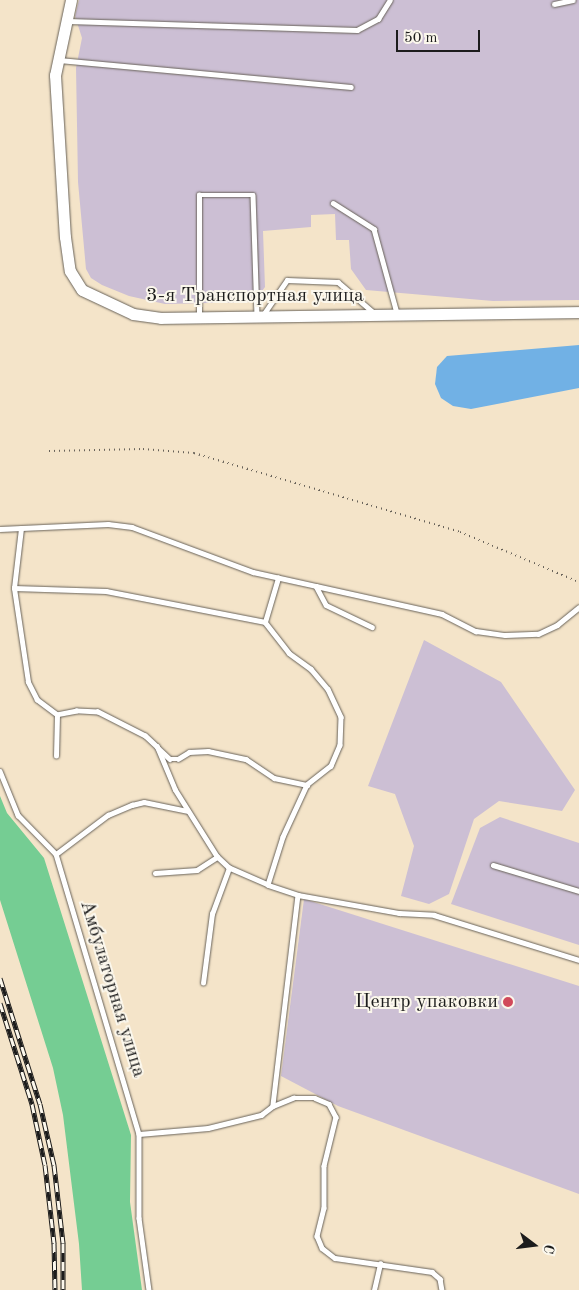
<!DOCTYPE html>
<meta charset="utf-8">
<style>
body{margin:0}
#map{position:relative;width:579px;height:1290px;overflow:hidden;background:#f4e4c9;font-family:"Old Standard TT",serif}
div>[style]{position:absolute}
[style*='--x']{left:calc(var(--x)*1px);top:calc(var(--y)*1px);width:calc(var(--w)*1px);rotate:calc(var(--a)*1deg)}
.industrial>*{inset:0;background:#ccbfd4}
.green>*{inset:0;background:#75cd93}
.water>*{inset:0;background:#71b1e5}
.path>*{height:2px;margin-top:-1px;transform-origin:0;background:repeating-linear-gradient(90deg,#686259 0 1px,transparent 0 5px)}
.roads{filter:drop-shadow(0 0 1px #686259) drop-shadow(0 0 1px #686259)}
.service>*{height:4.5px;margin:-2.25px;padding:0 2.25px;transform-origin:2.25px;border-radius:2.25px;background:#fff}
.tertiary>*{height:11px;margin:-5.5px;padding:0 5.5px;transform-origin:5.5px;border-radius:5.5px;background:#fff}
.rail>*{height:5px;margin-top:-2.5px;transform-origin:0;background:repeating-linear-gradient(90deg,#fbf7ec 0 9px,#1c1c1c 0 18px);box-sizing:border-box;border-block:1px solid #1c1c1c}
.dots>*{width:14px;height:14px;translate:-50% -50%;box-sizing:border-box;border:2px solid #fbf7ec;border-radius:50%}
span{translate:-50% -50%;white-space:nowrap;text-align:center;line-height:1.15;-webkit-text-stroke:4px #fbf7ec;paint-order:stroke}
.street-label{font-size:20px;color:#1c1c1c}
.poi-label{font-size:20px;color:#1c1c1c}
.right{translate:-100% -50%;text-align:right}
.north{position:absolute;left:509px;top:1220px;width:50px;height:50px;-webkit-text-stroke:4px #fbf7ec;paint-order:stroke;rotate:105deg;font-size:14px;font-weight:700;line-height:20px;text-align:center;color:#1c1c1c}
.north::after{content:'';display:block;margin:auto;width:18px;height:22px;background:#1c1c1c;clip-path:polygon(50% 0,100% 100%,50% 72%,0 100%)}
.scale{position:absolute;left:396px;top:30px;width:84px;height:22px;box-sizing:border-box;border:2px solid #1c1c1c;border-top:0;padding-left:6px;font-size:15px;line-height:18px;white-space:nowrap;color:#1c1c1c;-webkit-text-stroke:4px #fbf7ec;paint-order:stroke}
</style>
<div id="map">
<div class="industrial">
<div style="clip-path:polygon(79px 0,579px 0,579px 300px,493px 301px,366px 290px,351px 269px,349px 240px,336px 240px,335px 214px,311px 215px,311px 227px,263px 231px,265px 287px,254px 302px,165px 304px,129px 296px,102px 285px,91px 278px,86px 269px,78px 182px,76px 68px,82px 38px,75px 16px)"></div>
<div style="clip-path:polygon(424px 640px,501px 682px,575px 790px,562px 811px,499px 801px,474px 819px,449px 894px,429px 904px,401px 896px,414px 846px,395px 794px,368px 786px)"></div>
<div style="clip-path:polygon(500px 817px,579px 843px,579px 945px,451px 904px,480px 828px)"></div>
<div style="clip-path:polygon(304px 899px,579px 986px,579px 1194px,338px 1106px,281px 1076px)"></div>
</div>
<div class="green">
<div style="clip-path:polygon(0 796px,7px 813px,44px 858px,131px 1135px,130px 1202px,142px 1290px,82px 1290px,79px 1244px,63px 1115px,53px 1068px,0 900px)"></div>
</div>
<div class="water">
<div style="clip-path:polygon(579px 345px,579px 388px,471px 409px,453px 406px,441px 398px,435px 384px,437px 367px,447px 356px)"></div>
</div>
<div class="path">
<div style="--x:49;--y:451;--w:94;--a:-1.2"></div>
<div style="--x:143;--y:449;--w:51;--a:4.5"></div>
<div style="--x:194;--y:453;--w:277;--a:16.5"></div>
<div style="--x:460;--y:532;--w:129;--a:22.8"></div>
</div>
<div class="roads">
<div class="service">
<div style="--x:554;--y:4;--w:19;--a:-12"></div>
<div style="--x:68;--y:21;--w:289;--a:1.8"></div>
<div style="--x:357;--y:30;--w:24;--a:-28"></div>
<div style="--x:378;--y:19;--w:22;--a:-58"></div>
<div style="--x:59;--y:60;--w:293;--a:5.3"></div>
<div style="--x:333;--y:203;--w:49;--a:32.4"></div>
<div style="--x:374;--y:229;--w:87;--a:74.7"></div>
<div style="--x:263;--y:315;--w:42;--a:-55.6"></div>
<div style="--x:287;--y:280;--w:51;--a:2.2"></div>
<div style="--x:338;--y:282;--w:46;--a:40.6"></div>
<div style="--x:199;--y:317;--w:122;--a:-90"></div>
<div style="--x:199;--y:195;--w:54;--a:0"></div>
<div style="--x:253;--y:195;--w:120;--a:88.1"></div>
<div style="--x:0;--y:529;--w:108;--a:-2.7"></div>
<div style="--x:108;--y:524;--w:24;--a:7"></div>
<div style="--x:132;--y:527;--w:129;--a:20.4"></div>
<div style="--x:253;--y:572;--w:65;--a:12.5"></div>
<div style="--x:316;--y:586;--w:21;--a:62"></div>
<div style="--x:326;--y:605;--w:51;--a:25.6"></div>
<div style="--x:316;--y:586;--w:129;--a:12.5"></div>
<div style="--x:442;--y:614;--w:38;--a:27"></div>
<div style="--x:476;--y:631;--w:29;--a:8"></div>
<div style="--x:505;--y:635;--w:33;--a:-2"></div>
<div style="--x:538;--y:634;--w:21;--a:-25"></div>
<div style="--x:557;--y:625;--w:28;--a:-39"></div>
<div style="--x:14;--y:588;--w:60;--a:-83.3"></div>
<div style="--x:265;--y:622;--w:46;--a:-73.5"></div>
<div style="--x:158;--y:748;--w:16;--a:43"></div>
<div style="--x:170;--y:759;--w:8;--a:0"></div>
<div style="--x:178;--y:759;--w:13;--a:-32"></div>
<div style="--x:189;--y:752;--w:19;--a:-3"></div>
<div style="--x:208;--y:751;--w:39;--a:12"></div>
<div style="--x:246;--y:759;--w:34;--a:34"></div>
<div style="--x:274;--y:778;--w:34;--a:12"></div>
<div style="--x:56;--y:756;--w:41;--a:-88.6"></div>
<div style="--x:0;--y:771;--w:48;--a:67.8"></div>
<div style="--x:18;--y:815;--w:54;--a:45.7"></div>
<div style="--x:56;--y:854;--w:292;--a:73.5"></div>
<div style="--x:139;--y:1134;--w:84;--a:90"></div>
<div style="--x:139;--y:1218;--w:73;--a:82.1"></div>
<div style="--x:56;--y:854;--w:65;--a:-36.9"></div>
<div style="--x:108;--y:815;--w:26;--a:-23"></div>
<div style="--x:132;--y:805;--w:12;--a:-14"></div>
<div style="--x:144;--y:802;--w:45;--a:11.6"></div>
<div style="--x:493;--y:865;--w:90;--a:16.8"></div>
<div style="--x:155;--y:873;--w:42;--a:-4.1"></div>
<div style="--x:197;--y:870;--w:24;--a:-33"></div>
<div style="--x:268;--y:885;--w:43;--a:-156.4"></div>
<div style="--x:229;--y:868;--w:16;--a:-137"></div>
<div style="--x:217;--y:857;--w:79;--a:-122.1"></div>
<div style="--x:175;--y:790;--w:47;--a:-112.7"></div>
<div style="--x:157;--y:747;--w:16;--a:-137"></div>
<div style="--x:145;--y:736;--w:53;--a:-152.9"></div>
<div style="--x:98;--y:712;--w:21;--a:-177"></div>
<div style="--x:77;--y:711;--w:20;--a:169"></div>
<div style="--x:57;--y:715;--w:25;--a:-143"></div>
<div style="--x:37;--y:700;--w:20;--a:-117"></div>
<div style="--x:28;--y:682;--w:95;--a:-98.5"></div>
<div style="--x:14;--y:588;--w:92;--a:1.9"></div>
<div style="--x:106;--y:591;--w:162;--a:11"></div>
<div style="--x:265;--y:622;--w:39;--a:52"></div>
<div style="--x:289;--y:653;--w:27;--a:36"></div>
<div style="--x:311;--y:669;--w:26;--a:50"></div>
<div style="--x:328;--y:689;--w:31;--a:65"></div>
<div style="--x:341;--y:717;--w:28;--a:92"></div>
<div style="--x:340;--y:745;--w:23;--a:113"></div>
<div style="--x:331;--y:766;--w:31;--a:142"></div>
<div style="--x:307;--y:785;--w:57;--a:114.8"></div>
<div style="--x:283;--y:837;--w:50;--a:107.4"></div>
<div style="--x:268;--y:885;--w:32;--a:18"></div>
<div style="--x:298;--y:895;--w:103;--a:10.1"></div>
<div style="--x:399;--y:913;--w:35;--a:3"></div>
<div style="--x:434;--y:915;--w:152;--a:17.2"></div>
<div style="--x:298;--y:895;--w:212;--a:96.8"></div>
<div style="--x:273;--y:1106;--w:22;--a:-22"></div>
<div style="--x:293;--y:1098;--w:22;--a:0"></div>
<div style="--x:315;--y:1098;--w:15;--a:23"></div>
<div style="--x:329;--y:1104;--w:15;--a:62"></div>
<div style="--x:336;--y:1117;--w:50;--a:103.8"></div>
<div style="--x:324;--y:1166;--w:42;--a:90"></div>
<div style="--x:324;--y:1208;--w:29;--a:104"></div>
<div style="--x:317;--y:1236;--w:13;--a:67"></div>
<div style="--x:322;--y:1248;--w:16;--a:38"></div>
<div style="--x:335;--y:1258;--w:98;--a:8.2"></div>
<div style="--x:432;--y:1272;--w:11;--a:41"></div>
<div style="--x:440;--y:1279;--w:11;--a:80"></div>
<div style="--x:203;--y:983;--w:70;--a:-82.6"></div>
<div style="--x:212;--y:914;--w:49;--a:-69.7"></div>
<div style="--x:139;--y:1134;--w:69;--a:-5"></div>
<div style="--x:208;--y:1128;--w:55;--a:-13.8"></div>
<div style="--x:261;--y:1115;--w:15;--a:-37"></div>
<div style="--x:374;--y:1290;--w:27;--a:-77"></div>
</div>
<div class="tertiary">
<div style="--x:71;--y:0;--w:77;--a:102"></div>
<div style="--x:55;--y:75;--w:162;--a:86.5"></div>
<div style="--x:65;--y:237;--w:34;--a:82"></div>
<div style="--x:70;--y:271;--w:22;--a:58"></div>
<div style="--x:82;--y:290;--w:56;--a:25.2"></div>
<div style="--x:133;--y:314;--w:28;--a:8"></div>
<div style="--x:161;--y:318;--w:418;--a:-0.8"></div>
</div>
</div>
<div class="rail">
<div style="--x:0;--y:978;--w:132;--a:72.4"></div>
<div style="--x:40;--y:1104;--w:63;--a:77.1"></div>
<div style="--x:54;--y:1165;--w:79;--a:83.4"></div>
<div style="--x:63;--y:1243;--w:47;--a:90"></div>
<div style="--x:0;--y:1003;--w:106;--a:72.4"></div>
<div style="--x:32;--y:1104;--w:62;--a:78"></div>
<div style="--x:45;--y:1165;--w:79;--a:83.4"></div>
<div style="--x:54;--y:1243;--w:47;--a:88.8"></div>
</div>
<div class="dots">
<div style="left:508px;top:1002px;background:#d1495b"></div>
</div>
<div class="street-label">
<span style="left:255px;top:296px">3-я Транспортная улица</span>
<span style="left:112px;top:989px;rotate:73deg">Амбулаторная улица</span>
</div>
<div class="poi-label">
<span class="right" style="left:498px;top:1002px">Центр упаковки</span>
</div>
<div class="north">С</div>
<div class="scale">50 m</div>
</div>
